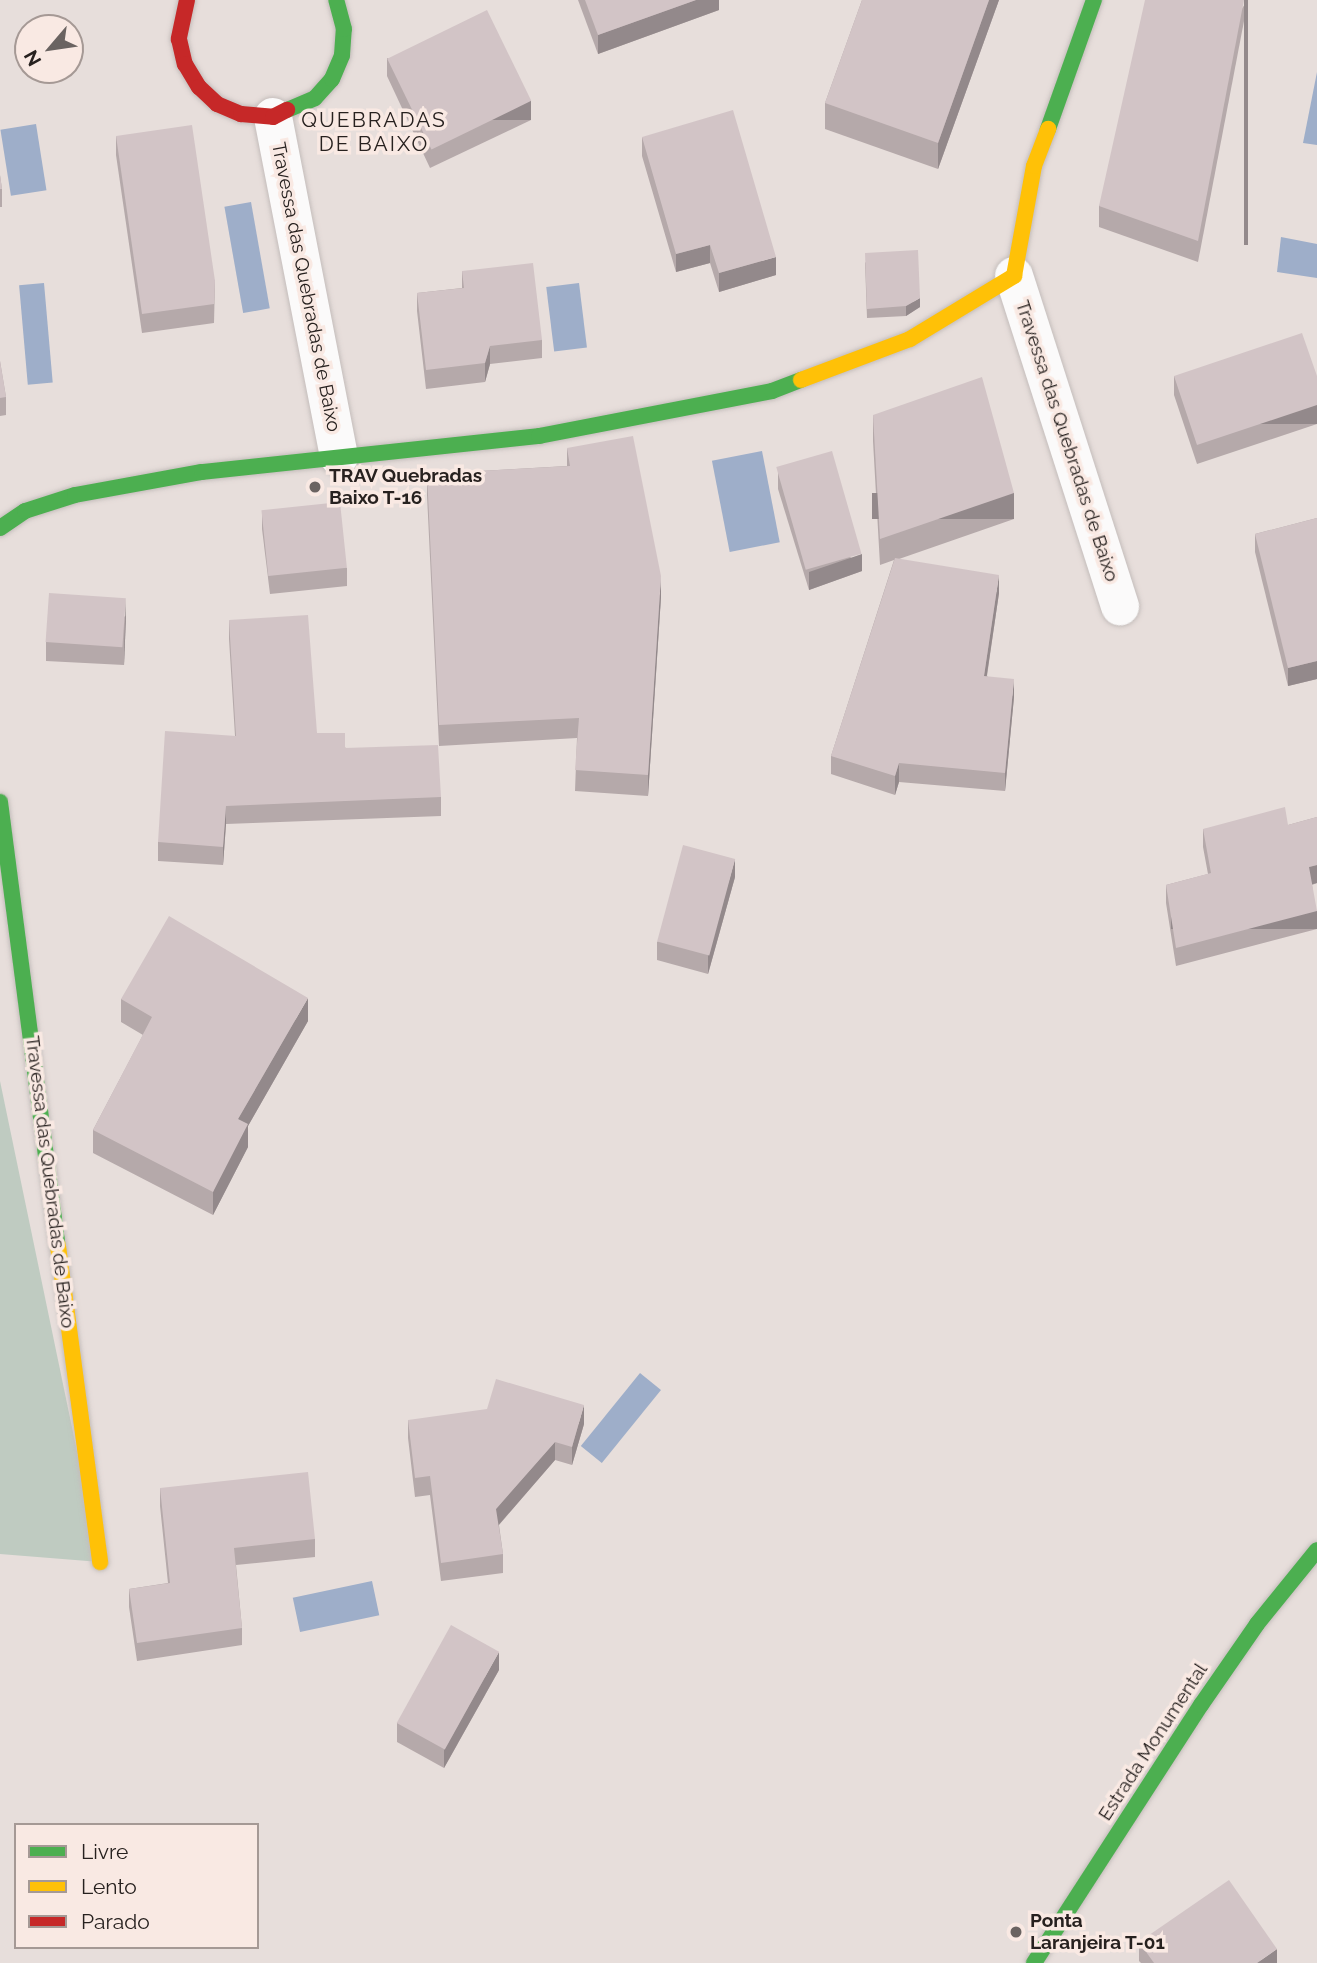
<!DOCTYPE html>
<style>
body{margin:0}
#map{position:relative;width:1317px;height:1963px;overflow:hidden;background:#e7dedb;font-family:Raleway,sans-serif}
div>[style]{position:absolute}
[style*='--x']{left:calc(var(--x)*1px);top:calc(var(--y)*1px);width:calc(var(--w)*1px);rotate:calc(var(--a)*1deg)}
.green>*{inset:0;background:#bfcbc1}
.water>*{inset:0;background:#9eaec9;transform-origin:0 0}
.roads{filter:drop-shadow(0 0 2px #c4bdbb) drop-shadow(0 0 2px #c4bdbb)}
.street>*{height:38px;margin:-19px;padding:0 19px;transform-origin:19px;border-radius:19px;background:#fbfafa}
.fast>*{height:16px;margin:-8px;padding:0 8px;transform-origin:8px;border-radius:8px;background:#4caf50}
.slow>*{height:16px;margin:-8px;padding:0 8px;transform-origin:8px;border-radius:8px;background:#ffc107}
.jam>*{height:16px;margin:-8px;padding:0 8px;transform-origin:8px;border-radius:8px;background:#c62828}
.wall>*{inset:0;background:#b5a9aa}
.shaded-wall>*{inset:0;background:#93898b;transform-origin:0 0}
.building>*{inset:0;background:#d2c4c6;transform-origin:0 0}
.dots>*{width:19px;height:19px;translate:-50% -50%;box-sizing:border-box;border:4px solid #f9e9e3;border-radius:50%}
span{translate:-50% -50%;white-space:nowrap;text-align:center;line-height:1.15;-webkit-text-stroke:7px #f9e9e3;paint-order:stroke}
.street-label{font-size:19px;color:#27211f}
.poi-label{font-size:19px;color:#27211f;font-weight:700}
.left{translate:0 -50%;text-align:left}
.neighbourhood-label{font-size:21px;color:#27211f;letter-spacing:2px}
.legend{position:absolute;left:14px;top:1823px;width:245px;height:126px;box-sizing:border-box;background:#f9e9e3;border:2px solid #a59995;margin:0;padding:9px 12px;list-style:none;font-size:21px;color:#27211f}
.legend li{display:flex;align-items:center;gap:14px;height:35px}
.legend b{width:35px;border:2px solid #a59995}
.north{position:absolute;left:14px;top:14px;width:70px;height:70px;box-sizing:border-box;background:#f9e9e3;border:2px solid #a59995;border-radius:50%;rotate:241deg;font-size:19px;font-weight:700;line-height:28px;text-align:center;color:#27211f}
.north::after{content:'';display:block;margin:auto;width:24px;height:32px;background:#6a6361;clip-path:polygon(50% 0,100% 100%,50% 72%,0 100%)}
</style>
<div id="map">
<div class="green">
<div style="clip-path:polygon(0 1081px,100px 1562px,0 1554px)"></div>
</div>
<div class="water">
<div style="clip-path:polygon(1317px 72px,1317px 145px,1303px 143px)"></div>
<div style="left:36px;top:124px;width:67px;height:36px;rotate:81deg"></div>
<div style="left:251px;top:202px;width:108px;height:27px;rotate:80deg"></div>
<div style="clip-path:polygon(1281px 237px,1317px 244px,1317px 278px,1277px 272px)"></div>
<div style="left:44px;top:283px;width:100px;height:25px;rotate:85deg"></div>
<div style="left:579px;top:283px;width:65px;height:33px;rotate:83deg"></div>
<div style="left:762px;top:451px;width:93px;height:51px;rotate:79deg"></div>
<div style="left:640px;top:1373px;width:27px;height:94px;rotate:39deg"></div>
<div style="left:372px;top:1581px;width:35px;height:81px;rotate:78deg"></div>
</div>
<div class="roads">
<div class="street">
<div style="--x:273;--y:117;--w:346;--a:79"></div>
<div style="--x:1014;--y:276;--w:347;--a:72.2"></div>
</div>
<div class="fast">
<div style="--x:287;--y:110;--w:30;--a:-23"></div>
<div style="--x:315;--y:98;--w:25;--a:-48"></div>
<div style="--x:332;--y:79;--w:26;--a:-67"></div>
<div style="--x:342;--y:55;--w:26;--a:-86"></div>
<div style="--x:344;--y:29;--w:30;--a:-105"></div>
<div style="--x:1048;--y:129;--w:137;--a:-70.4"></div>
<div style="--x:0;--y:528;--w:30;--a:-34"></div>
<div style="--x:25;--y:511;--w:52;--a:-17.7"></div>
<div style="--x:75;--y:495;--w:129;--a:-10.3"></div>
<div style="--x:202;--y:472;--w:339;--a:-6.1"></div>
<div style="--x:539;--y:436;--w:237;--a:-10.9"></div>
<div style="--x:772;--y:391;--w:31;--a:-21"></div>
<div style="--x:0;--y:802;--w:448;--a:82.6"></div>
<div style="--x:1034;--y:1963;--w:307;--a:-57.1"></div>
<div style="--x:1201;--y:1705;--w:98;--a:-55.3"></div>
<div style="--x:1257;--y:1624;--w:95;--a:-51"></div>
</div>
<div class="slow">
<div style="--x:801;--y:380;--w:116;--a:-20.6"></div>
<div style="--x:910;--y:339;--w:122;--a:-31.2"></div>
<div style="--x:1014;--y:276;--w:112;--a:-79.7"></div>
<div style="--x:1034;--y:166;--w:40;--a:-69"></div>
<div style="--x:58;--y:1246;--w:319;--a:82.4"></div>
</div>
<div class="jam">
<div style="--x:187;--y:0;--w:40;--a:102"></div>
<div style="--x:179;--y:39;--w:26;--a:77"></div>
<div style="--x:185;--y:64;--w:27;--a:59"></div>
<div style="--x:199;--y:87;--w:25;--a:43"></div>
<div style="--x:217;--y:104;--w:26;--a:23"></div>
<div style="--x:241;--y:114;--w:32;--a:5"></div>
<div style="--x:273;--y:117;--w:16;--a:-27"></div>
</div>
</div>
<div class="wall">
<div style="clip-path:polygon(578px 0,719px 0,719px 10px,598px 54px)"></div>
<div style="clip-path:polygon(862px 0,999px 0,938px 169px,825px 129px,825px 103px)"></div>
<div style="clip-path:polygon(1248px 0,1198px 262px,1099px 227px,1099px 206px)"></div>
<div style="clip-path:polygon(387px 58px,531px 120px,430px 168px,387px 76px)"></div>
<div style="clip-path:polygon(116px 136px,215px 281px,214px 323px,142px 333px,116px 155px)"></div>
<div style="clip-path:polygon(642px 137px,776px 275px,719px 292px,710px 263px,676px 272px,642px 156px)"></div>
<div style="clip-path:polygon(0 175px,2px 189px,2px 207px,0 207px)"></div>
<div style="clip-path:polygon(865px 262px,920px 307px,906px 316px,867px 318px)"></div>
<div style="clip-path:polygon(462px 271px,542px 340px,542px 358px,490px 364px,485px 382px,426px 389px,417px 311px,417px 293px,462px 288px)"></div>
<div style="clip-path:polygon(0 361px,6px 397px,6px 415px,0 416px)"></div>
<div style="clip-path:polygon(1174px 376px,1317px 376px,1317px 424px,1197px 464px,1174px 395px)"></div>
<div style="clip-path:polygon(873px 415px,1014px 519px,899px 559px,999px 593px,987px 676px,1014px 697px,1005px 791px,899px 782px,895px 795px,831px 774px,831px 756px,894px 560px,880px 565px,873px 441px)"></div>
<div style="clip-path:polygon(567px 448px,661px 597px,648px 796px,575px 791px,577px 738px,439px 746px,427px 495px,427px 474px,567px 466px)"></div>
<div style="clip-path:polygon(778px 471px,862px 571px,809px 590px,778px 489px)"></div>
<div style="clip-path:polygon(262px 511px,347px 568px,347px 586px,270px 594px,262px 529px)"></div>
<div style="clip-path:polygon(1317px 518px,1317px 679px,1288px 686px,1255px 552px,1255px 534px)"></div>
<div style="clip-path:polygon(126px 616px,124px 665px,46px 661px,46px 642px)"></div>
<div style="clip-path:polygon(229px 620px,317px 733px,441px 797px,441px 816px,226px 824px,223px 865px,158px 861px,158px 842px,235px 736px,229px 639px)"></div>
<div style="clip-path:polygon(1317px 817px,1317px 883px,1312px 885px,1317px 929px,1176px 966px,1166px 903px,1166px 885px,1208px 874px,1203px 847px,1203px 829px,1288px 825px)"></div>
<div style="clip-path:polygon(735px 877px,708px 974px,657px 960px,657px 942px)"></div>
<div style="clip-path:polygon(121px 999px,308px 1021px,248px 1126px,248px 1147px,213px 1215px,93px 1153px,93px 1130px,143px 1035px,121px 1022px)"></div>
<div style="clip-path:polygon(408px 1420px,584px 1424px,572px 1465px,555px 1460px,499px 1525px,503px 1554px,503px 1573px,441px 1581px,430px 1495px,415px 1497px,408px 1438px)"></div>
<div style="clip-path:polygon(160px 1488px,315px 1539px,315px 1557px,236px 1565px,242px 1628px,242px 1645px,137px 1661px,129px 1607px,129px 1589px,168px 1583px,160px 1506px)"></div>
<div style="clip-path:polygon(499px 1670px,444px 1768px,397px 1742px,397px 1723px)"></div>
<div style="clip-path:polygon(1139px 1942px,1277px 1963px,1141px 1963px,1139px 1961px)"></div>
</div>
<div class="shaded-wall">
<div style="clip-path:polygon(696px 0,719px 0,719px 10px,598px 54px,598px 35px)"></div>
<div style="clip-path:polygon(989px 0,999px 0,938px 169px,938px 143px)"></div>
<div style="left:1244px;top:0;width:4px;height:245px"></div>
<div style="left:531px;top:101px;width:19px;height:112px;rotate:90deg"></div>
<div style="clip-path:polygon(710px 245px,710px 263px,676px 272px,676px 254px)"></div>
<div style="clip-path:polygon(776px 257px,776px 275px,719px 292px,719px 273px)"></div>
<div style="clip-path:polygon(920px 298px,920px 307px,906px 316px,906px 306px)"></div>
<div style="clip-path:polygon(490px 346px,490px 364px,485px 382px,485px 363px)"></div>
<div style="left:1317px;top:405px;width:19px;height:126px;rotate:90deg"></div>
<div style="left:1014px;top:493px;width:26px;height:142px;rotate:90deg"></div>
<div style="clip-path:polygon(862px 554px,862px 571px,809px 590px,809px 572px)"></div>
<div style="clip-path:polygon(999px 575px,999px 593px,984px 694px,984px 676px)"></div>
<div style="clip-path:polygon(661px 576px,661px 597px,648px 796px,648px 775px)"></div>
<div style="clip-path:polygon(126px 598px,126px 616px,124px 665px,124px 647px)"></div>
<div style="clip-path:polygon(1317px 661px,1317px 679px,1288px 686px,1288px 668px)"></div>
<div style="clip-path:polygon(1014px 679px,1014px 697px,1005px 791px,1005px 773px)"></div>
<div style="clip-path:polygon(899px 763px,899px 782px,895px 795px,895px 776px)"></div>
<div style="clip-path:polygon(226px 806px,226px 824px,223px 865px,223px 847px)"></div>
<div style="clip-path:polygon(735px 859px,735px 877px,708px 974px,708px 956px)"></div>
<div style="clip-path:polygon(1317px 865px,1317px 883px,1309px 885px,1309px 867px)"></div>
<div style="left:1317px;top:911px;width:18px;height:146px;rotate:90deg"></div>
<div style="clip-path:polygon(308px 998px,308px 1021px,248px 1126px,248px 1147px,213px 1215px,213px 1192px,238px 1119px)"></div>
<div style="clip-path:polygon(584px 1405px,584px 1424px,572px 1465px,572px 1447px)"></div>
<div style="clip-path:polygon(555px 1442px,555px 1460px,496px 1528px,496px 1509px)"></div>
<div style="clip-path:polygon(499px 1652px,499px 1670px,444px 1768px,444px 1750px)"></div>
<div style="clip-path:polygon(1277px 1949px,1277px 1963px,1257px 1963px)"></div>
</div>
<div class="building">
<div style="clip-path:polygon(585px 0,696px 0,598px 35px)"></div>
<div style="clip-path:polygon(862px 0,989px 0,938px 143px,825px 103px)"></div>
<div style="clip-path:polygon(1145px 0,1244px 0,1198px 241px,1099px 206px)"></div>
<div style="left:487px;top:10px;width:101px;height:111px;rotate:64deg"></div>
<div style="clip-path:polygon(733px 110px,776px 257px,719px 273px,710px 245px,676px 254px,642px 137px)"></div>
<div style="clip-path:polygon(192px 125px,215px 281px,214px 304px,142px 314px,116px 136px)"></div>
<div style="clip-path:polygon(0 175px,2px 189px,0 189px)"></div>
<div style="clip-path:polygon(918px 250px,920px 298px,906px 306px,867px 309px,865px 253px)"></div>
<div style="clip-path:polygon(533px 263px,542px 340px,490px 346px,485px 363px,426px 370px,417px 293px,464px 288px,462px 271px)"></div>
<div style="clip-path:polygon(1302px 333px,1317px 376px,1317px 405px,1197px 445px,1174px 376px)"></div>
<div style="clip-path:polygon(0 361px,6px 397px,0 398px)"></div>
<div style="clip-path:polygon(982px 377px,1014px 493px,880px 539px,873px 415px)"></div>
<div style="clip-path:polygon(633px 436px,661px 576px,648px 775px,575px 770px,579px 718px,439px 725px,427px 474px,570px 466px,567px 448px)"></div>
<div style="left:832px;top:451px;width:107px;height:58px;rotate:74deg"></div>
<div style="left:340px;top:502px;width:66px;height:79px;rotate:84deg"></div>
<div style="clip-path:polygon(1317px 518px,1317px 661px,1288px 668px,1255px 534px)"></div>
<div style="clip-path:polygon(895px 558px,999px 575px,984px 676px,1014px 679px,1005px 773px,899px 763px,895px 776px,831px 756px)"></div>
<div style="left:49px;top:593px;width:77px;height:49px;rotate:4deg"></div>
<div style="clip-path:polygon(308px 615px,317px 733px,345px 733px,345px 748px,438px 745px,441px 797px,226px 806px,223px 847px,158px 842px,165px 731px,236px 736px,229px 620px)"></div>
<div style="clip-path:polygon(1285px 807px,1288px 825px,1317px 817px,1317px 865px,1309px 867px,1317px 911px,1176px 948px,1166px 885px,1211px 873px,1203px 829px)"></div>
<div style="left:683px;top:845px;width:54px;height:100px;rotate:15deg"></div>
<div style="clip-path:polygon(169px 916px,308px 998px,238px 1119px,248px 1124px,213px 1192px,93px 1130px,152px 1017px,121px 999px)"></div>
<div style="clip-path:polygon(496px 1379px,584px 1405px,572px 1447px,555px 1442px,496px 1509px,503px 1554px,441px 1563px,430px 1476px,415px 1478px,408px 1420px,487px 1409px)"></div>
<div style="clip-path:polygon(308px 1472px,315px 1539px,234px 1548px,242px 1628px,137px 1643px,129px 1589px,170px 1583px,160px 1488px)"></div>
<div style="left:451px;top:1625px;width:55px;height:112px;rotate:29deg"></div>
<div style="clip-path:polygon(1229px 1880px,1277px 1949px,1257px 1963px,1154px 1963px,1139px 1942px)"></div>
</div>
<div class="dots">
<div style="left:315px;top:487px;background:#6a6361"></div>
<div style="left:1016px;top:1932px;background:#6a6361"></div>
</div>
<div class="street-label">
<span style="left:306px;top:287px;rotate:79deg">Travessa das Quebradas de Baixo</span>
<span style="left:1067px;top:441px;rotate:72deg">Travessa das Quebradas de Baixo</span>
<span style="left:50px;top:1182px;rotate:83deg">Travessa das Quebradas de Baixo</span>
<span style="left:1153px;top:1742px;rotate:-57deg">Estrada Monumental</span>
</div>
<div class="poi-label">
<span class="left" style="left:329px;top:487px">TRAV Quebradas<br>Baixo T-16</span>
<span class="left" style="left:1030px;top:1932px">Ponta<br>Laranjeira T-01</span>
</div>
<div class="neighbourhood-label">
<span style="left:374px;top:132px">QUEBRADAS<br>DE BAIXO</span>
</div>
<ul class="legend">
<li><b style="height:9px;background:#4caf50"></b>Livre</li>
<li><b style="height:9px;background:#ffc107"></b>Lento</li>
<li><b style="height:9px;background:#c62828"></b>Parado</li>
</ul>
<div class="north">N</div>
</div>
